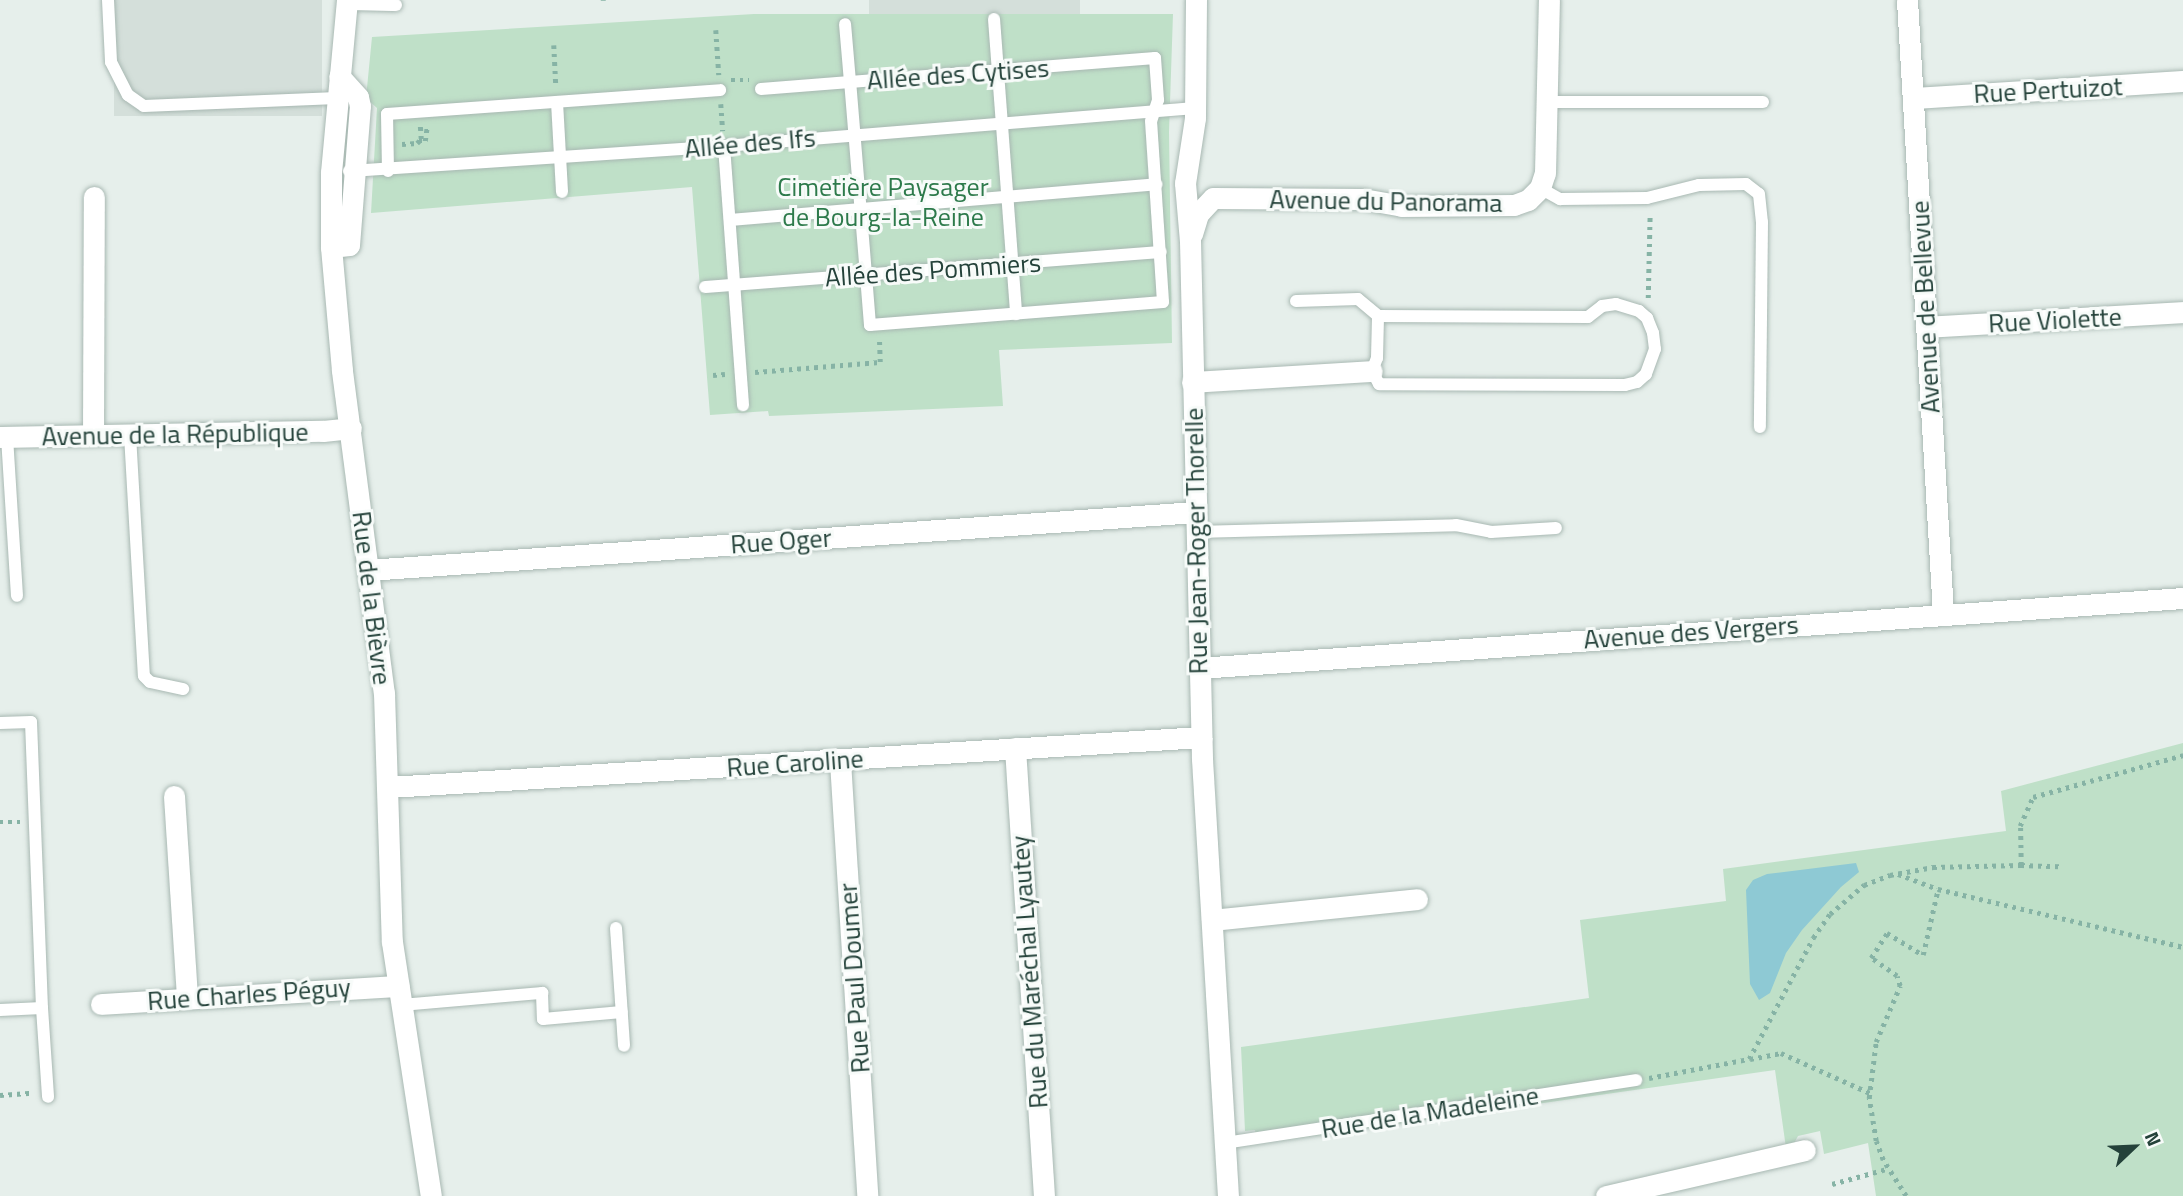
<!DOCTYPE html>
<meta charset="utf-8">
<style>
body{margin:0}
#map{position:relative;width:2183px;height:1196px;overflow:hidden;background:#e6efeb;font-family:"Titillium Web",sans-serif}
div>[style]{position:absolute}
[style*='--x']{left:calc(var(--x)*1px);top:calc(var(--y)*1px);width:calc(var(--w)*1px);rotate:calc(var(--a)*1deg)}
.built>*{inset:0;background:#d4dfda;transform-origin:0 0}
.green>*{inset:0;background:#bfe0c8}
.water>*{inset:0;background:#8ec9d4}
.path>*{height:4.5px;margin-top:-2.25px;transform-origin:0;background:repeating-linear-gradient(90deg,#86b3a5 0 3.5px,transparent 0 8.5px)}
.roads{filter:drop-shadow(0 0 2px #a8b8b2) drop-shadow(0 0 2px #a8b8b2)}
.lane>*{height:12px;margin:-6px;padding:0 6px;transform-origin:6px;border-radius:6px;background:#fff}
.street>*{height:21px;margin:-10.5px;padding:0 10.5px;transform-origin:10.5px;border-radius:10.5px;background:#fff}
.secondary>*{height:21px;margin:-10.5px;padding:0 10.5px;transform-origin:10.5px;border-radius:10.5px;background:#fff}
span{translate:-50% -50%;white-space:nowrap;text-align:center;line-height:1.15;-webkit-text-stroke:6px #f7fbf9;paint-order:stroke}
.street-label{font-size:26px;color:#24423a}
.park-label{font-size:26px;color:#2d7a4b}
.north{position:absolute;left:2099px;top:1112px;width:70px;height:70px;-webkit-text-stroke:5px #f7fbf9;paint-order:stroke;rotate:67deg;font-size:19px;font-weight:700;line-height:28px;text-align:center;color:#24423a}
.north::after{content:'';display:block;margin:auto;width:24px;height:32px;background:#24423a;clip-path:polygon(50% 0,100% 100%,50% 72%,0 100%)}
</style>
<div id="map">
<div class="built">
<div style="left:114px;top:0;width:208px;height:116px"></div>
<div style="left:869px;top:0;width:211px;height:14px"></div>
</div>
<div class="green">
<div style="clip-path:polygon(754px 14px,1173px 14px,1169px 132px,1172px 343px,999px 350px,1003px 406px,769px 416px,768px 411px,710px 415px,692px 187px,371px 213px,377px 108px,366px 98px,372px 37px)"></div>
<div style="clip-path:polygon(2183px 743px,2183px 1196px,1876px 1196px,1868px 1143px,1824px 1154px,1820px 1131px,1798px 1136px,1792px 1147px,1786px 1148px,1775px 1070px,1256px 1144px,1255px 1130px,1245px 1131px,1241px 1047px,1589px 998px,1580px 920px,1726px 901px,1723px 869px,2006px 831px,2001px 791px)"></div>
</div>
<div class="water">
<div style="clip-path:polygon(1856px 863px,1859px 872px,1841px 887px,1802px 930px,1786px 953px,1770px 993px,1759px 1000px,1750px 984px,1746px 890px,1753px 880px,1767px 874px)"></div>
</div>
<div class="path">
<div style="--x:603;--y:1;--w:1;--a:-90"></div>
<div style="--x:716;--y:30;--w:45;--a:86.2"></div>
<div style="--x:554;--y:45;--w:41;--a:87.2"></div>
<div style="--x:731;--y:80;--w:18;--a:0"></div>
<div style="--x:721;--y:104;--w:27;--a:86"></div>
<div style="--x:419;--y:141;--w:6;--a:0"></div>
<div style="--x:425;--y:141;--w:14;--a:-82"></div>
<div style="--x:402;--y:144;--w:15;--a:-4"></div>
<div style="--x:417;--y:143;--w:6;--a:-45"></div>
<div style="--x:421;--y:139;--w:13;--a:-94"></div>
<div style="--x:1648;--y:298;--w:85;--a:-88.7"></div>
<div style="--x:755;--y:372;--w:125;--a:-4.6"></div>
<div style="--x:880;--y:362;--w:23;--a:-92"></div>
<div style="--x:713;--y:375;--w:12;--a:-5"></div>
<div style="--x:0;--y:822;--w:20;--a:0"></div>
<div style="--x:2021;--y:865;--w:38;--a:2"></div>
<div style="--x:1898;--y:874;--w:43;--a:20.6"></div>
<div style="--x:1750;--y:1059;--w:32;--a:-11"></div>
<div style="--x:1781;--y:1053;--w:98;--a:24.2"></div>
<div style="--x:1649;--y:1078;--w:102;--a:-10.8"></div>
<div style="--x:1749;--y:1059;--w:137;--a:-62.1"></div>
<div style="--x:1813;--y:938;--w:29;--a:-55"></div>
<div style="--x:1830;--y:914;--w:45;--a:-40.5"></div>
<div style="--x:1864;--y:885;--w:28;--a:-21"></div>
<div style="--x:1890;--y:875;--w:44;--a:-10.5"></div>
<div style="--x:1933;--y:867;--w:88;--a:-1.3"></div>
<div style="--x:2021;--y:865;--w:39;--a:-91"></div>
<div style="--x:2020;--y:826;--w:32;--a:-66"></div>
<div style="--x:2033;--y:797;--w:156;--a:-15.6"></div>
<div style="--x:0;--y:1095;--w:32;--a:-4"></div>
<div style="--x:1832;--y:1184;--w:57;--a:-15.3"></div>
<div style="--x:1906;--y:1196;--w:43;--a:-122.6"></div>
<div style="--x:1883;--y:1160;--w:20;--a:-110"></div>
<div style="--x:1876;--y:1141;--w:44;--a:-99.2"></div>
<div style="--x:1869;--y:1098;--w:56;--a:-82.9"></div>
<div style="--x:1876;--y:1042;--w:61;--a:-66.8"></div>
<div style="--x:1900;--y:986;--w:10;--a:-107"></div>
<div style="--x:1897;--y:976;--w:32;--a:-145"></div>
<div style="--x:1871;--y:958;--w:30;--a:-57"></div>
<div style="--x:1887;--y:933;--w:42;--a:31.4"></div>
<div style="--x:1923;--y:955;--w:68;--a:-77.2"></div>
<div style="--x:1938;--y:889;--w:252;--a:13.3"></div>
</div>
<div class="roads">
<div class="lane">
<div style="--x:108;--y:0;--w:62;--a:87.2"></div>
<div style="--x:111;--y:62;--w:37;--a:63"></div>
<div style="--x:128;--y:95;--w:19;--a:35"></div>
<div style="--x:144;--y:106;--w:193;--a:-2.4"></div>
<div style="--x:347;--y:4;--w:49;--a:1.2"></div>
<div style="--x:994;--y:19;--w:296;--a:85.7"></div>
<div style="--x:761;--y:89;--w:89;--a:-4.5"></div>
<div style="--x:850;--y:82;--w:306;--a:-4.5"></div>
<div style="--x:1155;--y:58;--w:42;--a:85.9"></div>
<div style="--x:1158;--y:100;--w:22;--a:108"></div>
<div style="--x:1151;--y:121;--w:181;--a:86.2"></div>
<div style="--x:1163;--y:302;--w:294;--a:175.5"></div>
<div style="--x:870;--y:325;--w:50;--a:-94.6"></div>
<div style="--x:866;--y:275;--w:194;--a:-94.7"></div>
<div style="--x:850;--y:82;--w:58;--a:-94.9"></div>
<div style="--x:557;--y:102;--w:90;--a:86.8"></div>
<div style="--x:1547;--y:102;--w:216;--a:0"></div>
<div style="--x:724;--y:146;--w:260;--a:85.8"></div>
<div style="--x:349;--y:171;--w:376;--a:-3.8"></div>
<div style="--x:724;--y:146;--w:473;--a:-4.6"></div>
<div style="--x:388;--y:171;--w:57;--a:-91"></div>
<div style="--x:387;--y:114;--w:334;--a:-4.1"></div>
<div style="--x:1540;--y:188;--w:23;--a:29"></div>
<div style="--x:1560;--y:199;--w:87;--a:-0.7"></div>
<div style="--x:1647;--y:198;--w:54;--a:-14"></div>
<div style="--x:1699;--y:185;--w:47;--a:-1.2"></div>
<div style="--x:1746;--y:184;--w:16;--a:38"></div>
<div style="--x:1759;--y:194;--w:28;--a:84"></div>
<div style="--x:1762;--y:222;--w:205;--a:90.6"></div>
<div style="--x:730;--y:220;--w:428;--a:-4.8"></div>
<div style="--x:705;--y:287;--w:457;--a:-4.4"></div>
<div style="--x:1296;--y:301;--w:62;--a:-1.8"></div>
<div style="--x:1358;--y:299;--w:26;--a:40"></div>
<div style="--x:1616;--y:304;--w:24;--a:17"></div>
<div style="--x:1639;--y:311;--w:11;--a:41"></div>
<div style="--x:1647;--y:318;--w:16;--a:68"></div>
<div style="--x:1653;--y:333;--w:16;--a:83"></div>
<div style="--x:1655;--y:349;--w:27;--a:110"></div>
<div style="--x:1646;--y:374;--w:12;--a:138"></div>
<div style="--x:1637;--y:382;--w:12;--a:166"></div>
<div style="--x:1625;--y:385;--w:246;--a:-179.8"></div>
<div style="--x:1379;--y:384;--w:15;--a:-118"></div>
<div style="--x:1372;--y:371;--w:14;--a:-69"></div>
<div style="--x:1377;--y:358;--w:42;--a:-88.6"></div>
<div style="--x:1378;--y:316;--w:210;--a:0.3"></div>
<div style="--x:1588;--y:317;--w:18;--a:-38"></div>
<div style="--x:1602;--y:306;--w:14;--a:-8"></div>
<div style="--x:130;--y:435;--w:241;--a:86.7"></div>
<div style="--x:144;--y:676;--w:8;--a:45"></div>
<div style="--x:150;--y:682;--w:34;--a:12"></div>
<div style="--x:7;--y:437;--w:159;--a:86.4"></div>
<div style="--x:1196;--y:532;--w:260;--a:-1.5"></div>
<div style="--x:1456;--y:525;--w:36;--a:11"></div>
<div style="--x:1491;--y:532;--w:65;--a:-3.5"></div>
<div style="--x:0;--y:723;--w:31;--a:-2"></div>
<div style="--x:31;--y:722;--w:286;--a:87.8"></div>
<div style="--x:42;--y:1008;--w:42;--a:177.3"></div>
<div style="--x:616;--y:928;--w:118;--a:86.1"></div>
<div style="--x:401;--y:1005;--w:142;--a:-4.9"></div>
<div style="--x:542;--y:993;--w:26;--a:88"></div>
<div style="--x:543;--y:1019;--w:79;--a:-5.1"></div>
<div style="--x:42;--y:1008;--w:89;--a:86.1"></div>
<div style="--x:1225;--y:1143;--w:416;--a:-8.7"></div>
</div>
<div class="street">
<div style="--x:1196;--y:0;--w:118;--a:90.5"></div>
<div style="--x:1195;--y:118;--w:66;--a:98.7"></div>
<div style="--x:1185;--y:183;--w:58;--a:85.1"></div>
<div style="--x:1190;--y:241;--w:518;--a:88.67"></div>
<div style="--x:1202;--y:759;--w:438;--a:86.6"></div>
<div style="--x:1907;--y:0;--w:615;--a:86.64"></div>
<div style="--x:1913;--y:98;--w:271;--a:-3.6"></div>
<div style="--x:1192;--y:234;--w:21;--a:-73"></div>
<div style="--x:1198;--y:214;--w:22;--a:-47"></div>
<div style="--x:1213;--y:198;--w:150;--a:0.4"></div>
<div style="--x:1363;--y:199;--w:39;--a:10"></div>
<div style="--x:1401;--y:206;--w:113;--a:-0.5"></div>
<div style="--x:1514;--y:205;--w:15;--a:-20"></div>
<div style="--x:1528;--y:200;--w:17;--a:-45"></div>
<div style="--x:1540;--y:188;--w:16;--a:-72"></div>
<div style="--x:1545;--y:173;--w:173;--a:-88.7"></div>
<div style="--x:331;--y:247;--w:18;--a:-6"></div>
<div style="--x:349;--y:245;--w:139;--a:-85.5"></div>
<div style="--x:360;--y:106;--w:9;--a:-103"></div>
<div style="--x:358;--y:97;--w:28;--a:-132"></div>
<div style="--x:1926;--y:327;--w:257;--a:-3.3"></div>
<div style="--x:1192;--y:382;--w:180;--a:-3.5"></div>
<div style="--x:93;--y:435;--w:238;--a:-89.8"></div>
<div style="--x:0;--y:437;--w:323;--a:-1.1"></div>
<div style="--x:323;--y:431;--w:28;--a:-6"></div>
<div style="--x:368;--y:570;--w:829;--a:-4.01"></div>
<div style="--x:1199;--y:668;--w:986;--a:-4.07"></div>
<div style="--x:1015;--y:748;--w:449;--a:86.3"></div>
<div style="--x:840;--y:761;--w:436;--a:86.4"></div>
<div style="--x:389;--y:787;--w:814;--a:-3.52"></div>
<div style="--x:174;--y:796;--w:202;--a:86.3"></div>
<div style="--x:1212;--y:920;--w:206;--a:-5.8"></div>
<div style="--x:101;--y:1004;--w:298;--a:-3.5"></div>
<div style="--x:1606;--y:1196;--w:204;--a:-13"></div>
</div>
<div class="secondary">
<div style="--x:347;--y:0;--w:173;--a:95.3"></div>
<div style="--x:331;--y:172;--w:75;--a:90"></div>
<div style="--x:331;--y:247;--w:124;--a:84.9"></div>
<div style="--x:342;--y:371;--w:325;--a:82.6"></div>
<div style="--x:384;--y:693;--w:249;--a:88.2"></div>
<div style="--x:392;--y:942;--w:257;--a:81.3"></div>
</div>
</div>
<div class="street-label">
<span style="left:958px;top:74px;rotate:-4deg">Allée des Cytises</span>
<span style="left:2048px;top:90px;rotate:-3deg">Rue Pertuizot</span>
<span style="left:750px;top:143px;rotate:-5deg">Allée des Ifs</span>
<span style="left:1386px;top:201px;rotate:1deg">Avenue du Panorama</span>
<span style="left:933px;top:270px;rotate:-4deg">Allée des Pommiers</span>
<span style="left:1925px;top:307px;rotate:-93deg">Avenue de Bellevue</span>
<span style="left:2055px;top:320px;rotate:-3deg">Rue Violette</span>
<span style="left:175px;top:434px;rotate:-1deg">Avenue de la République</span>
<span style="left:781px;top:541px;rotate:-4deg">Rue Oger</span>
<span style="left:1196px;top:541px;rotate:-91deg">Rue Jean-Roger Thorelle</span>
<span style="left:372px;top:598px;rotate:83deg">Rue de la Bièvre</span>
<span style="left:1691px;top:632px;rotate:-4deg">Avenue des Vergers</span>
<span style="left:795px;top:763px;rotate:-4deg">Rue Caroline</span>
<span style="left:1029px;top:972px;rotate:-94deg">Rue du Maréchal Lyautey</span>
<span style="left:854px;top:978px;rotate:-94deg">Rue Paul Doumer</span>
<span style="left:249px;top:994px;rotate:-4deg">Rue Charles Péguy</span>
<span style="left:1430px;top:1112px;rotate:-9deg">Rue de la Madeleine</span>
</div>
<div class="park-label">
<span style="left:883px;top:202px">Cimetière Paysager<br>de Bourg-la-Reine</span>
</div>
<div class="north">N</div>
</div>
